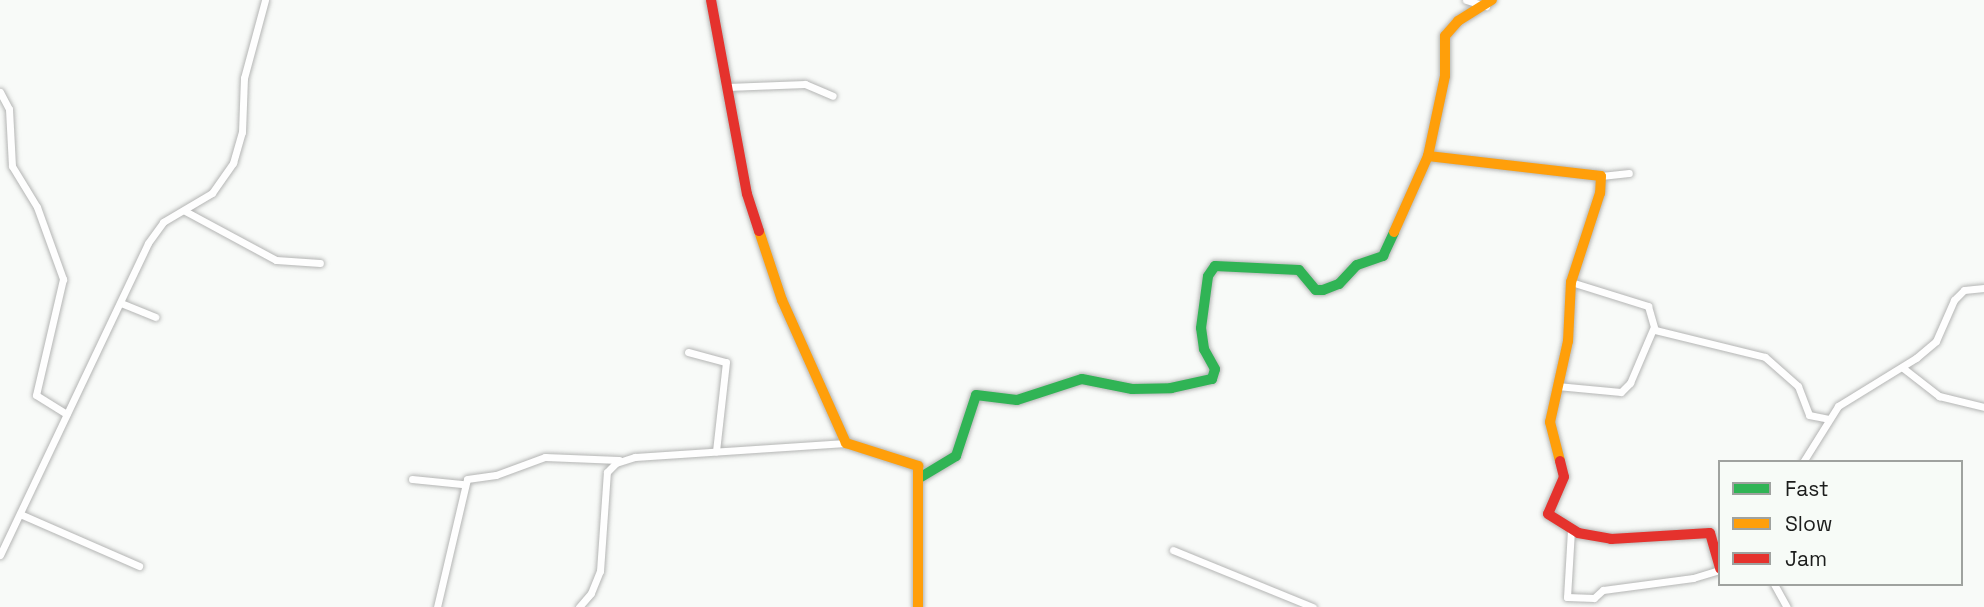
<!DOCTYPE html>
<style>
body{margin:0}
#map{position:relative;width:1984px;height:607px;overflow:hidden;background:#f8faf8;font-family:"Space Grotesk",sans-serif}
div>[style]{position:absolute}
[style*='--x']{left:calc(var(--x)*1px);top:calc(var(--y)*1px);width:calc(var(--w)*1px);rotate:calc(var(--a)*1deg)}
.roads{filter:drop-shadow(0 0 2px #b4b5b4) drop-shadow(0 0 2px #b4b5b4)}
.street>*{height:7px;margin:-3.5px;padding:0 3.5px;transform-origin:3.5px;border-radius:3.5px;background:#fefefe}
.fast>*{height:10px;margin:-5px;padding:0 5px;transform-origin:5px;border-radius:5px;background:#30b455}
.slow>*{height:10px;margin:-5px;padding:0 5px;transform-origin:5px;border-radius:5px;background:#ff9f0a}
.jam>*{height:10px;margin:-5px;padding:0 5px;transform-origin:5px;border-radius:5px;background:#e5322d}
span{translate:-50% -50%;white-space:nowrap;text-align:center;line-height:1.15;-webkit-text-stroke:6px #f7fbf7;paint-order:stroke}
.legend{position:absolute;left:1718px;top:460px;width:245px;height:126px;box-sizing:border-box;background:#f7fbf7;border:2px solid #9fa29f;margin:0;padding:9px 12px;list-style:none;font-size:21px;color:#1c1d1c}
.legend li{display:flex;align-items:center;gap:14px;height:35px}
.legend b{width:35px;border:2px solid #9fa29f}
</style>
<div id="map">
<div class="roads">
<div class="street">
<div style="--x:1466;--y:0;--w:21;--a:17"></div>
<div style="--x:727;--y:87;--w:78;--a:-2.2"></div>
<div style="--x:805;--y:84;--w:30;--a:23"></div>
<div style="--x:0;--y:92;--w:19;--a:62"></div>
<div style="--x:9;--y:109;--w:57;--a:87"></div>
<div style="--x:12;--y:166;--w:48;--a:58.6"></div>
<div style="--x:37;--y:207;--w:77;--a:70.1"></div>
<div style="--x:63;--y:279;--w:119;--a:103.1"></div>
<div style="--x:36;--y:395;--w:36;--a:32"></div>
<div style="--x:1601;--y:176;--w:28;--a:-6"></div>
<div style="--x:185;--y:211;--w:103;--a:28.3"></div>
<div style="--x:276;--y:260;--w:44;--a:3.9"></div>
<div style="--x:1571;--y:282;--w:81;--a:17.3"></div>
<div style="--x:1648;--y:306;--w:25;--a:74"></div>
<div style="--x:1655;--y:330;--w:113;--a:13.8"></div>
<div style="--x:1765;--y:357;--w:44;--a:41.3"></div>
<div style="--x:1798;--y:386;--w:31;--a:69"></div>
<div style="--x:1809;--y:415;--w:20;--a:11"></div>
<div style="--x:121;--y:303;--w:37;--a:22"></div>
<div style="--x:688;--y:352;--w:39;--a:15"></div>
<div style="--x:726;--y:362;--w:90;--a:96.4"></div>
<div style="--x:1903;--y:368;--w:46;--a:37.9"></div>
<div style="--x:1939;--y:396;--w:46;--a:13.7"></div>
<div style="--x:1557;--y:386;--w:64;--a:5.4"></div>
<div style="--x:1621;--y:392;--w:13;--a:-45"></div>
<div style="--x:1630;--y:383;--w:59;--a:-66.9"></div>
<div style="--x:1803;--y:462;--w:66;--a:-58"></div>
<div style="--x:1838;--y:406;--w:92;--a:-31.6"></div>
<div style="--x:1916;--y:358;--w:26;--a:-40"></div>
<div style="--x:1936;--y:341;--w:45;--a:-66.3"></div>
<div style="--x:1954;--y:300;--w:14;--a:-45"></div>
<div style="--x:1964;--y:290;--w:20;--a:-6"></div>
<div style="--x:412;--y:479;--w:50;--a:5.7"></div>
<div style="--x:20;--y:514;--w:130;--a:23.6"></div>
<div style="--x:1571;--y:530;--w:67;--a:93.4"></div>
<div style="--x:1567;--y:597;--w:27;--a:2"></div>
<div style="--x:1594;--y:598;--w:12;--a:-42"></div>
<div style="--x:1603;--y:590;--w:91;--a:-7.6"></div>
<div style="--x:1693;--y:578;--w:28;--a:-17"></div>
<div style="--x:1173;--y:550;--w:151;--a:22.2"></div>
<div style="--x:0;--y:555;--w:345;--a:-64.6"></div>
<div style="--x:148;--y:243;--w:26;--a:-54"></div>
<div style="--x:163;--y:222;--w:57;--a:-30.6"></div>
<div style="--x:212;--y:193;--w:37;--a:-55"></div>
<div style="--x:233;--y:163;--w:32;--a:-74"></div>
<div style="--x:242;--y:132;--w:54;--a:-87.9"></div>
<div style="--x:244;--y:78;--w:81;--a:-74.9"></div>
<div style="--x:1774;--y:584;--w:26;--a:61"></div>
<div style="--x:437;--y:607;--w:131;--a:-76.8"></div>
<div style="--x:467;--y:479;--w:29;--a:-8"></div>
<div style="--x:496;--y:475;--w:52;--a:-20.2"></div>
<div style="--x:545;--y:457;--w:74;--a:2.3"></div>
<div style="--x:579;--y:607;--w:18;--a:-49"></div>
<div style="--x:591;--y:593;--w:24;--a:-68"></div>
<div style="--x:600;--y:571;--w:99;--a:-86"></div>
<div style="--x:607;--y:472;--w:13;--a:-45"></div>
<div style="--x:616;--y:463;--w:20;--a:-18"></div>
<div style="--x:635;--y:457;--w:211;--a:-3.8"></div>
</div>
<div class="fast">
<div style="--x:921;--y:477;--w:41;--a:-31"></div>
<div style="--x:956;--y:456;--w:64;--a:-71.8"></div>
<div style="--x:976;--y:395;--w:41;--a:7"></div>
<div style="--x:1017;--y:400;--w:68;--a:-17.9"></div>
<div style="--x:1082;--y:379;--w:51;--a:11.3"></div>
<div style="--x:1132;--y:389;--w:39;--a:-1"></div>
<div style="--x:1171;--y:388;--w:42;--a:-12.4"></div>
<div style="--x:1212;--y:379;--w:10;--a:-73"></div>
<div style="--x:1215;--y:369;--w:23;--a:-119"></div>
<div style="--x:1204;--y:349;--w:21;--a:-98"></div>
<div style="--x:1201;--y:328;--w:52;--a:-82.3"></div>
<div style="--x:1208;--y:276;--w:12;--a:-55"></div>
<div style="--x:1215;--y:266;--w:84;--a:2.7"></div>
<div style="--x:1299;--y:270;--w:26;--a:50"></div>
<div style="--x:1316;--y:290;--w:7;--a:0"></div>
<div style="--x:1323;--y:290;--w:17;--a:-21"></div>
<div style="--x:1339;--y:284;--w:26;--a:-47"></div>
<div style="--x:1357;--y:265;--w:28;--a:-19"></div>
<div style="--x:1383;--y:256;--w:26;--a:-65"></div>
</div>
<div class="slow">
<div style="--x:1428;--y:156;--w:174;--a:6.6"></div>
<div style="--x:1601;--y:176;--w:17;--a:93"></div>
<div style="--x:1600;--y:193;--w:94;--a:108"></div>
<div style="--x:1571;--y:282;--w:59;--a:92.9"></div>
<div style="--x:1568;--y:341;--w:83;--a:102.5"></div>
<div style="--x:1550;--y:422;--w:40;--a:75.6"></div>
<div style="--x:759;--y:231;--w:73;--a:71.6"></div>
<div style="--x:782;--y:300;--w:157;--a:65.9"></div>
<div style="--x:846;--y:443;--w:76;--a:17.7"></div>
<div style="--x:918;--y:466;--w:141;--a:90"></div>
<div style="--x:1394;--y:232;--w:83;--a:-65.9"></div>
<div style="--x:1428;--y:156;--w:82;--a:-78"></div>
<div style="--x:1445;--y:76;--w:40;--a:-90"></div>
<div style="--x:1445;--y:36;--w:20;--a:-49"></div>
<div style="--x:1458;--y:21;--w:40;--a:-32"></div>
</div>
<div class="jam">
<div style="--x:711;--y:0;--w:197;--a:79.5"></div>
<div style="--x:747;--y:194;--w:39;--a:72"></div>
<div style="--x:1560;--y:461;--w:16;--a:76"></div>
<div style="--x:1564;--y:477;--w:40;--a:113.4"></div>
<div style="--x:1548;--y:514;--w:36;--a:32"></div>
<div style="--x:1578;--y:533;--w:34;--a:10"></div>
<div style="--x:1611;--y:539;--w:99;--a:-3.5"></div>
<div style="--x:1710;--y:533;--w:37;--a:74"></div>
</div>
</div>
<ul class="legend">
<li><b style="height:9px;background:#30b455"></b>Fast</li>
<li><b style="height:9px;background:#ff9f0a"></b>Slow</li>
<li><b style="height:9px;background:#e5322d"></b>Jam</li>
</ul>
</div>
